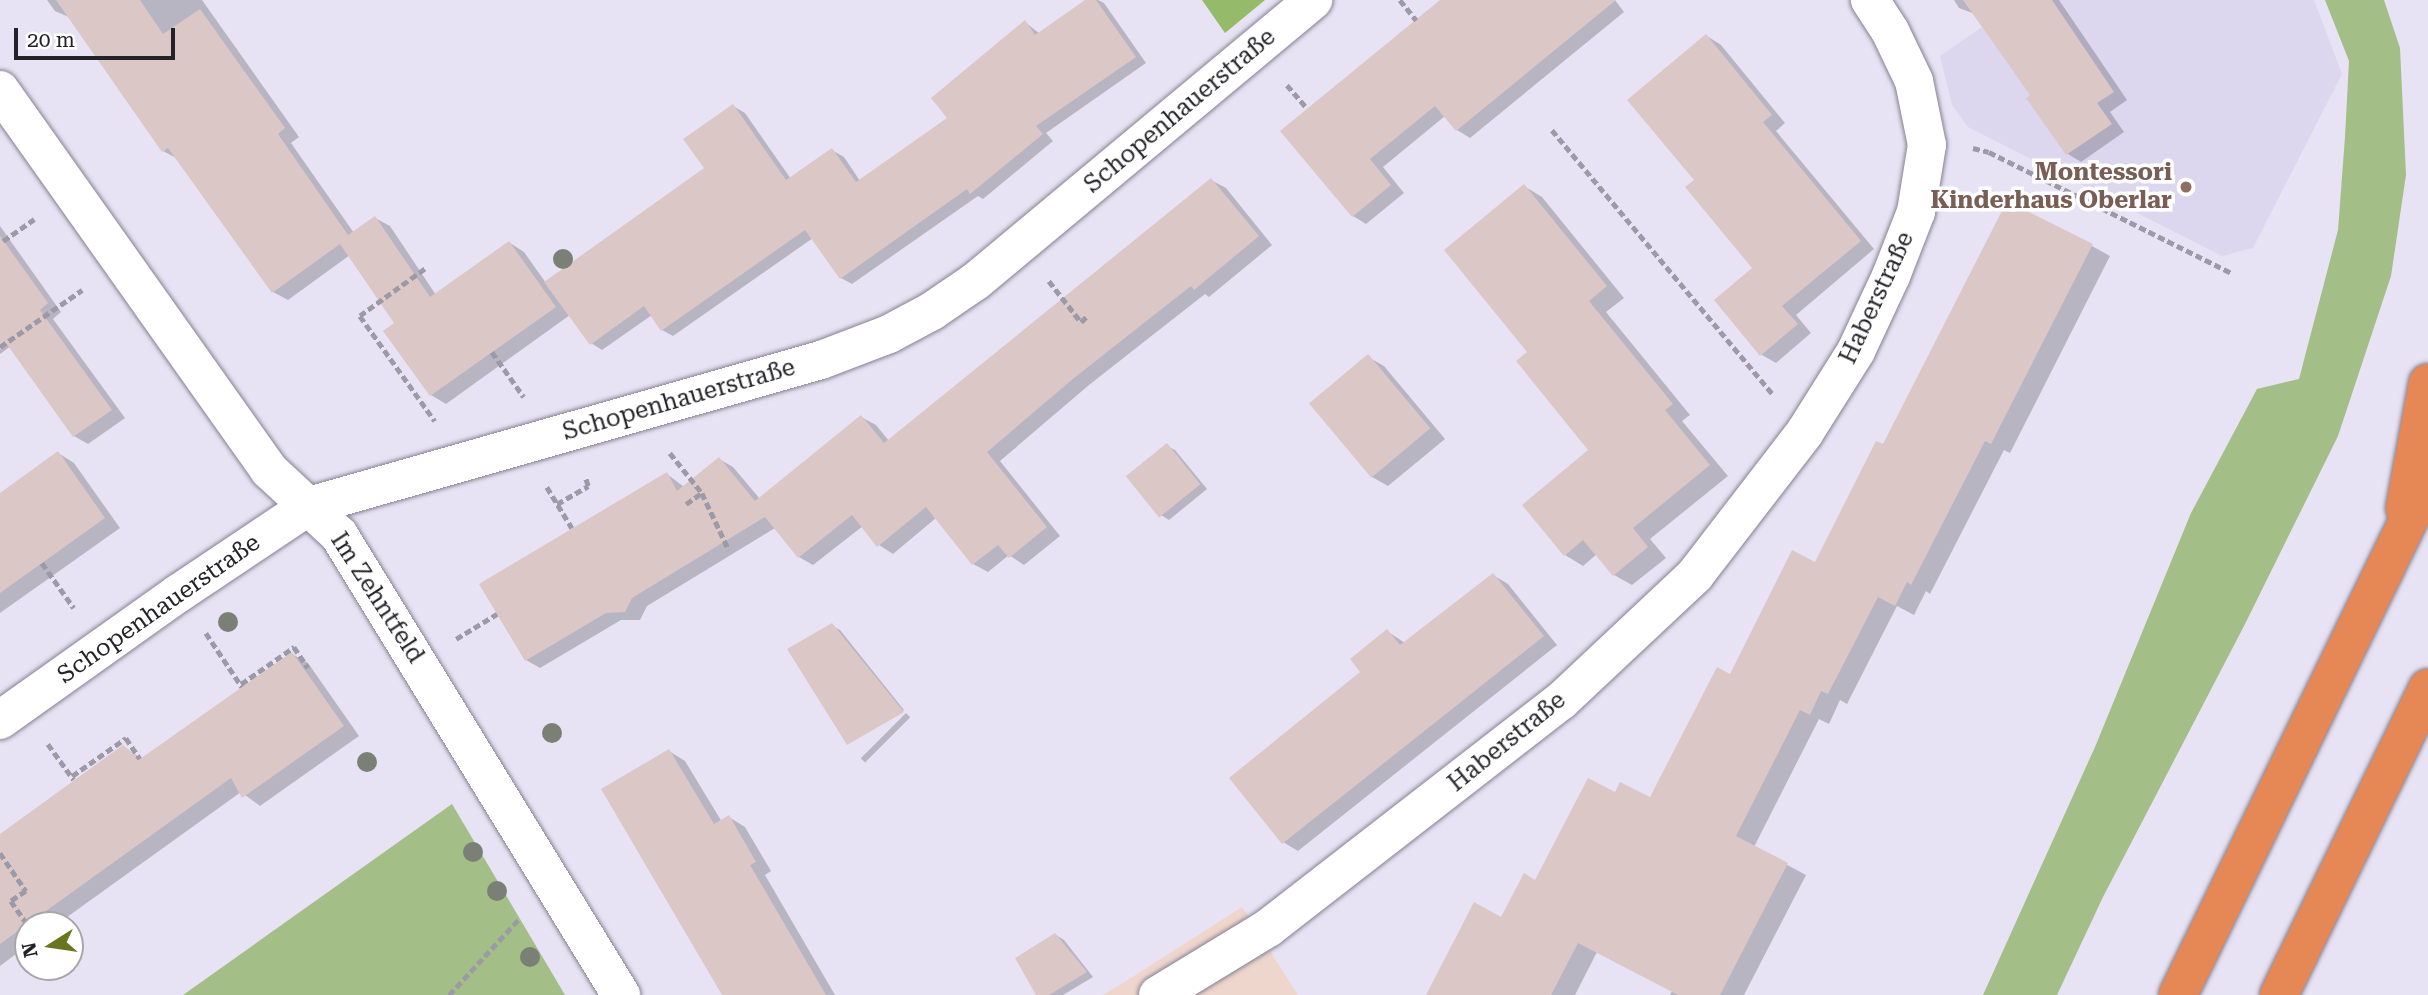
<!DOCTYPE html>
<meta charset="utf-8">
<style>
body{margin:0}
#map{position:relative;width:2428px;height:995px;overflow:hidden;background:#e7e3f4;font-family:"Roboto Serif",serif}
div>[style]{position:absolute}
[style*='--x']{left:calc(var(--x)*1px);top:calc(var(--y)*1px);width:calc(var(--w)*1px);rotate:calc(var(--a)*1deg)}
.built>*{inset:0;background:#dcd7ef}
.industrial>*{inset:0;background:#eed6cd}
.green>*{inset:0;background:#a3be87}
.forest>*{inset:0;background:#94ba6a}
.shadow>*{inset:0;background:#0003;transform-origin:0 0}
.building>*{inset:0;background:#dbc7c5;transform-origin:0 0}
.path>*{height:4.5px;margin-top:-2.25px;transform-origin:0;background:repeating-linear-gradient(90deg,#9d9aa7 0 7px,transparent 0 10.5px)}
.roads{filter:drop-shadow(0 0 2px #848191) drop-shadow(0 0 2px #848191)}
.minor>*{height:38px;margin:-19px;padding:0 19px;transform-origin:19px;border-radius:19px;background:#fff}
.motorway>*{height:38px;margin:-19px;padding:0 19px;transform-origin:19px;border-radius:19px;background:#e68856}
.trees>*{width:20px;height:20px;margin:-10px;border-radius:50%;background:#7a8076}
.dots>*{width:19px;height:19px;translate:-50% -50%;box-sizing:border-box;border:4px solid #fff;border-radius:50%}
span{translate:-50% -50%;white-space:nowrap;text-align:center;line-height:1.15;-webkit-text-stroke:7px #fff;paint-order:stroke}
.street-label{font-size:24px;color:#232228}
.education-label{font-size:24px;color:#785e54;font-weight:700}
.right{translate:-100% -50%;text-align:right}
.north{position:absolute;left:14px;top:911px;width:70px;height:70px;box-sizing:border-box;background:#fff;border:2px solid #a7a7a9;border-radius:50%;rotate:258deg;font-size:19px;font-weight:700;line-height:28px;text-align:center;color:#232228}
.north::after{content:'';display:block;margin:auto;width:24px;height:32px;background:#6a7520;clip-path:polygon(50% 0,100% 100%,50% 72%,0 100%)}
.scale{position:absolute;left:14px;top:28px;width:161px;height:32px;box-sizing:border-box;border:4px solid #232228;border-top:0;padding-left:9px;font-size:21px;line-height:24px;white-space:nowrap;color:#232228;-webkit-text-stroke:5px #fff;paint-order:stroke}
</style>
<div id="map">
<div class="built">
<div style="clip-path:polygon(2021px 0,2314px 0,2342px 74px,2253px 248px,2222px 256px,1968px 127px,1952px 105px,1940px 56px)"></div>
</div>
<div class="industrial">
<div style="clip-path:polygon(1242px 907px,1298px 995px,1103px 995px,1126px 981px)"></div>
</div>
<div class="green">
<div style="clip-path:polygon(2325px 0,2384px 0,2400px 48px,2406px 175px,2391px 276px,2338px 436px,2244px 626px,2103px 897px,2057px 995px,1983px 995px,2095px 747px,2191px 513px,2257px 389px,2299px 379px,2338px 230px,2345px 137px,2349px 61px)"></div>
<div style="clip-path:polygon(452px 804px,565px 995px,183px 995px)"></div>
</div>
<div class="forest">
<div style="clip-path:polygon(1202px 0,1265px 0,1225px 33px)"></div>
</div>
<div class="shadow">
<div style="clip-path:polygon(47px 0,202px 0,299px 137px,291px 143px,354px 233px,375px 218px,390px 226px,436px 295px,510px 243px,524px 252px,546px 283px,706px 169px,733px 106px,745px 113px,791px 179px,832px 150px,844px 157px,860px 181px,949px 118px,1025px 22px,1040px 34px,1088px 0,1098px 0,1104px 3px,1146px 63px,1046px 133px,1053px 141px,983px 199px,978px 196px,852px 284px,841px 278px,813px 238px,673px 336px,662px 330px,652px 315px,602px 350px,591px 343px,570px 315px,446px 404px,431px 395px,396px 324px,350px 255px,288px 300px,273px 292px,178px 159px,163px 151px,71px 18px,55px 11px)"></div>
<div style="clip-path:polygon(1444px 0,1615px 0,1624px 12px,1470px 138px,1457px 130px,1445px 116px,1383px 167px,1404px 193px,1366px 224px,1353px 216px,1283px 131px)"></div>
<div style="clip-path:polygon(1954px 0,2059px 0,2127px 100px,2110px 112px,2124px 132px,2081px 162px,2068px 154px,2028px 98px,2032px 95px,1975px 14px,1959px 8px)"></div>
<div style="clip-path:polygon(1707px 36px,1721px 45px,1785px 123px,1776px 131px,1874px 249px,1796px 315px,1811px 333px,1776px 363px,1762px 355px,1754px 269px,1696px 180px)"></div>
<div style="clip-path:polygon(1211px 180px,1226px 188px,1272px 245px,1209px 297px,1205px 294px,1089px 385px,1000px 461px,1060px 536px,1024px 565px,1009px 555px,988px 572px,973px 564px,936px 518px,893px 554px,879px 545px,863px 526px,813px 565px,799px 557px,775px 528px,647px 606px,640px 620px,621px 620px,540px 668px,526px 660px,667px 474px,684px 487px,719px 459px,733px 467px,760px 499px,861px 417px,876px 425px,889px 441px)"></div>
<div style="clip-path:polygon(1524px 186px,1542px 197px,1624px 298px,1606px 312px,1690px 415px,1682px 421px,1728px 476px,1650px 539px,1666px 558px,1632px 585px,1614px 575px,1597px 554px,1583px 566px,1565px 555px,1590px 450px,1529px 352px)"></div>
<div style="clip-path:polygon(0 226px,61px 312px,53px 319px,125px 418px,88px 444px,74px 436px,11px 346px,0 354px)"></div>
<div style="clip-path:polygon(2092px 246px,2110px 256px,2010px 453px,2004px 450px,1930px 594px,1926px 591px,1914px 615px,1897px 606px,1847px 704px,1840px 700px,1829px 724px,1819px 719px,1754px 847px,1806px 875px,1744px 995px,1670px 995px,1672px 991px,1597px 952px,1575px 995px,1428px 995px,1502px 920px,1615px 794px,1650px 800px,1731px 676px,1816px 564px,1883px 447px)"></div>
<div style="clip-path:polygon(1368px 357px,1384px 366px,1445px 439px,1388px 486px,1372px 477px)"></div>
<div style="clip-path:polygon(1167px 446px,1175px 450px,1207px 489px,1169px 520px,1161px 515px)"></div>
<div style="clip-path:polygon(58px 453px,74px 463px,120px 528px,0 613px,0 495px)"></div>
<div style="clip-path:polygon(1493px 575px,1508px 584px,1557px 645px,1298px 851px,1283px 842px,1362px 672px,1387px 631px,1405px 643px)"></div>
<div style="clip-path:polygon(832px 626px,840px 630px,904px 710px,850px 742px,850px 744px)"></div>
<div style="clip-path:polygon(292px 654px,308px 663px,359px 736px,260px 806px,241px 792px,56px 925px,28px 925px,28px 945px,0 966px,0 835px,123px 747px,143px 759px)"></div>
<div style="left:906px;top:713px;width:6px;height:64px;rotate:45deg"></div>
<div style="clip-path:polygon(669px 751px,685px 761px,722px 822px,729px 817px,745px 827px,771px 871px,765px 875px,835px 995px,724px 995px)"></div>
<div style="clip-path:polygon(1056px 935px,1064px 940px,1093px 977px,1063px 995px,1038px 995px)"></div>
</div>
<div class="building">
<div style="clip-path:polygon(56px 0,140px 0,163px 34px,200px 9px,285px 128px,278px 134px,348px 235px,375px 216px,430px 297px,509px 241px,556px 307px,430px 396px,383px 331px,394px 323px,340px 244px,272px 293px,168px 148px,162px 152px)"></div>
<div style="clip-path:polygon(1085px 0,1096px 0,1136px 57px,1036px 126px,1043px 134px,970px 194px,967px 189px,840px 279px,805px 230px,661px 331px,644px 306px,590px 345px,544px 282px,704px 168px,683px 139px,733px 104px,786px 180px,832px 148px,856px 182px,947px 118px,931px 98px,1025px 20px,1035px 35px)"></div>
<div style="clip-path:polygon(1440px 0,1616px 0,1456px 131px,1435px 106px,1370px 159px,1391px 185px,1352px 217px,1280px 131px)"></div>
<div style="clip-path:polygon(1963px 0,2052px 0,2114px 92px,2097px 103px,2112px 124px,2066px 155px,2026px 98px,2030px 95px)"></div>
<div style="clip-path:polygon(1706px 34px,1772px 115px,1763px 122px,1861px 241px,1782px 306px,1798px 324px,1760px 356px,1714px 300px,1752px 268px,1685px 187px,1694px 180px,1627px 100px)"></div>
<div style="clip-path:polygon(1211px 178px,1259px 236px,1194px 290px,1191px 286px,1074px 378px,987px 452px,1047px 527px,1009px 558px,998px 545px,972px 565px,926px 507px,877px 547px,852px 515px,798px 558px,765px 517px,632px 598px,625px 612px,606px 613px,525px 661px,479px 584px,667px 472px,677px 491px,719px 457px,755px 501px,861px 415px,884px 443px)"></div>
<div style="clip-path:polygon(1524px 184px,1607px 286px,1589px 301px,1673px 404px,1665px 410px,1710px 465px,1633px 528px,1648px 547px,1613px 576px,1583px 540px,1564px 556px,1522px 505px,1588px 450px,1516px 361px,1527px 352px,1444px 250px)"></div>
<div style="clip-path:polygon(2007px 201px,2093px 244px,1991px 444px,1985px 441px,1911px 585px,1907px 582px,1895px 606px,1878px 597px,1828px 694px,1821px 691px,1810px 715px,1800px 710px,1736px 836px,1788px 863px,1720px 995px,1678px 995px,1578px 943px,1551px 995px,1426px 995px,1474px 902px,1501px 917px,1524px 873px,1535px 880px,1588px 778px,1615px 792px,1620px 782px,1650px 797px,1717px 667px,1730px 674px,1792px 550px,1815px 562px,1876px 441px,1883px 444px)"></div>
<div style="clip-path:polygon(0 236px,48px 303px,40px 310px,112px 410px,73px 437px,6px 343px,0 350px)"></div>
<div style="left:1368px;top:354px;width:97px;height:77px;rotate:50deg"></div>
<div style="left:1167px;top:443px;width:53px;height:53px;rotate:51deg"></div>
<div style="clip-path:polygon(58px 451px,105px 518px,0 593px,0 493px)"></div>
<div style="clip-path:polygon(1493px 573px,1544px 636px,1282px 844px,1229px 778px,1360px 672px,1350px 659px,1387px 629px,1400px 645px)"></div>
<div style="clip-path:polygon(832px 623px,904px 712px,847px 745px,787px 649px)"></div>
<div style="clip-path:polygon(292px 652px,344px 726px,242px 798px,231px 778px,0 944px,0 834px,123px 745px,140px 759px)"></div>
<div style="clip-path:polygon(669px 749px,714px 824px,729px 815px,756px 862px,750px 865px,826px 995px,722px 995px,601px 789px)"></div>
<div style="clip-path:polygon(1055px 933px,1087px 972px,1049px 995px,1036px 995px,1015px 958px)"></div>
</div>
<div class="path">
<div style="--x:1400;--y:0;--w:26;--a:51"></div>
<div style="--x:1287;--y:85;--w:30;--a:49"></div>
<div style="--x:1552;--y:130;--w:344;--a:50.1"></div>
<div style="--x:1973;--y:148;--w:16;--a:14"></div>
<div style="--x:1989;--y:152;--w:271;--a:26.5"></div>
<div style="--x:3;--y:241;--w:38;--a:-35"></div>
<div style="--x:425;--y:269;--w:80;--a:144.1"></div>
<div style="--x:360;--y:316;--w:129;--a:54.5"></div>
<div style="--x:1049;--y:281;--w:52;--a:52"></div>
<div style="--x:1081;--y:322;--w:10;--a:-45"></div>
<div style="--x:0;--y:347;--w:100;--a:-34.8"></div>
<div style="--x:492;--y:352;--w:55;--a:54.6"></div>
<div style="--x:670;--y:453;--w:51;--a:51.3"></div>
<div style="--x:702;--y:493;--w:63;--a:64.7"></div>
<div style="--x:547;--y:487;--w:48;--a:58.6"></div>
<div style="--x:557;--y:504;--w:36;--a:-30"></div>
<div style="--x:588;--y:486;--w:9;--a:-108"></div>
<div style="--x:686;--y:504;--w:19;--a:-35"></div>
<div style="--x:42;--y:563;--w:55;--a:54.6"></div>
<div style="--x:206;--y:633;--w:65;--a:56.3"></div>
<div style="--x:456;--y:639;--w:48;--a:-31.4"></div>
<div style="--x:241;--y:684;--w:65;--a:-34.9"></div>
<div style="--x:294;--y:647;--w:25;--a:56"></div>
<div style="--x:48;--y:744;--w:44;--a:54.2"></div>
<div style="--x:72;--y:776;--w:66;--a:-35.1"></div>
<div style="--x:126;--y:738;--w:25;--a:56"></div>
<div style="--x:0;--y:853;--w:46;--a:55.6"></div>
<div style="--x:26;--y:891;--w:18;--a:146"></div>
<div style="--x:11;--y:901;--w:29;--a:55"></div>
<div style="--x:449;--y:995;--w:103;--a:-47.4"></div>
</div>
<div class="roads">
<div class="minor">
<div style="--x:0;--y:90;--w:466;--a:54.7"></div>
<div style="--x:269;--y:470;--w:96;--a:42.9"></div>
<div style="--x:339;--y:535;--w:540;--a:58.49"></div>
<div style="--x:0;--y:720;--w:219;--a:-35.4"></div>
<div style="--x:179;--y:593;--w:156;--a:-33.8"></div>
<div style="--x:309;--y:506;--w:532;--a:-15.92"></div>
<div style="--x:821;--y:360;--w:73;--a:-20.9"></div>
<div style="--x:889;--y:334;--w:49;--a:-28.1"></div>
<div style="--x:932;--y:311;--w:53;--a:-34.3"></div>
<div style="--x:976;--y:281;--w:439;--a:-39.8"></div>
<div style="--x:1158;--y:995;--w:129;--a:-31.3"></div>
<div style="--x:1268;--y:928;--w:371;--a:-37.8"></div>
<div style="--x:1561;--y:701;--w:184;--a:-43.2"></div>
<div style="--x:1695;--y:575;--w:180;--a:-52.4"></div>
<div style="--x:1805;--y:432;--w:96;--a:-57.8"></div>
<div style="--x:1856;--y:351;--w:83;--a:-65"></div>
<div style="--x:1891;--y:276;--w:69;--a:-68.7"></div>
<div style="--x:1916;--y:212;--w:68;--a:-80.7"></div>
<div style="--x:1927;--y:145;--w:65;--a:-101.5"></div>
<div style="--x:1914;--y:81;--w:55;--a:-115.6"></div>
<div style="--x:1890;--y:31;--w:37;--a:-123"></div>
</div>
<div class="motorway">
<div style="--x:2405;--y:508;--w:127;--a:-79.6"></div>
<div style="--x:2178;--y:995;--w:572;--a:-64.11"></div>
<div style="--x:2279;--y:995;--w:341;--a:-64.1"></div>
</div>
</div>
<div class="trees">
<div style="left:563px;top:259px"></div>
<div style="left:228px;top:622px"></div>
<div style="left:552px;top:733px"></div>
<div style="left:367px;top:762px"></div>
<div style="left:473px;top:852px"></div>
<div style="left:497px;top:891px"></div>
<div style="left:530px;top:957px"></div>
</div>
<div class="dots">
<div style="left:2186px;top:187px;background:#8d6e63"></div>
</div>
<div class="street-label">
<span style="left:1180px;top:111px;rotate:-40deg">Schopenhauerstraße</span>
<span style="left:1877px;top:298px;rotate:-65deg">Haberstraße</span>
<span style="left:679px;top:400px;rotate:-16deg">Schopenhauerstraße</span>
<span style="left:377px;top:598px;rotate:57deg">Im Zehntfeld</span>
<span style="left:159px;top:609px;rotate:-35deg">Schopenhauerstraße</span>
<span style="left:1507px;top:742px;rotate:-39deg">Haberstraße</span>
</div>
<div class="education-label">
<span class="right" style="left:2172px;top:187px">Montessori<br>Kinderhaus Oberlar</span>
</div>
<div class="north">N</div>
<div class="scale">20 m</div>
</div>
